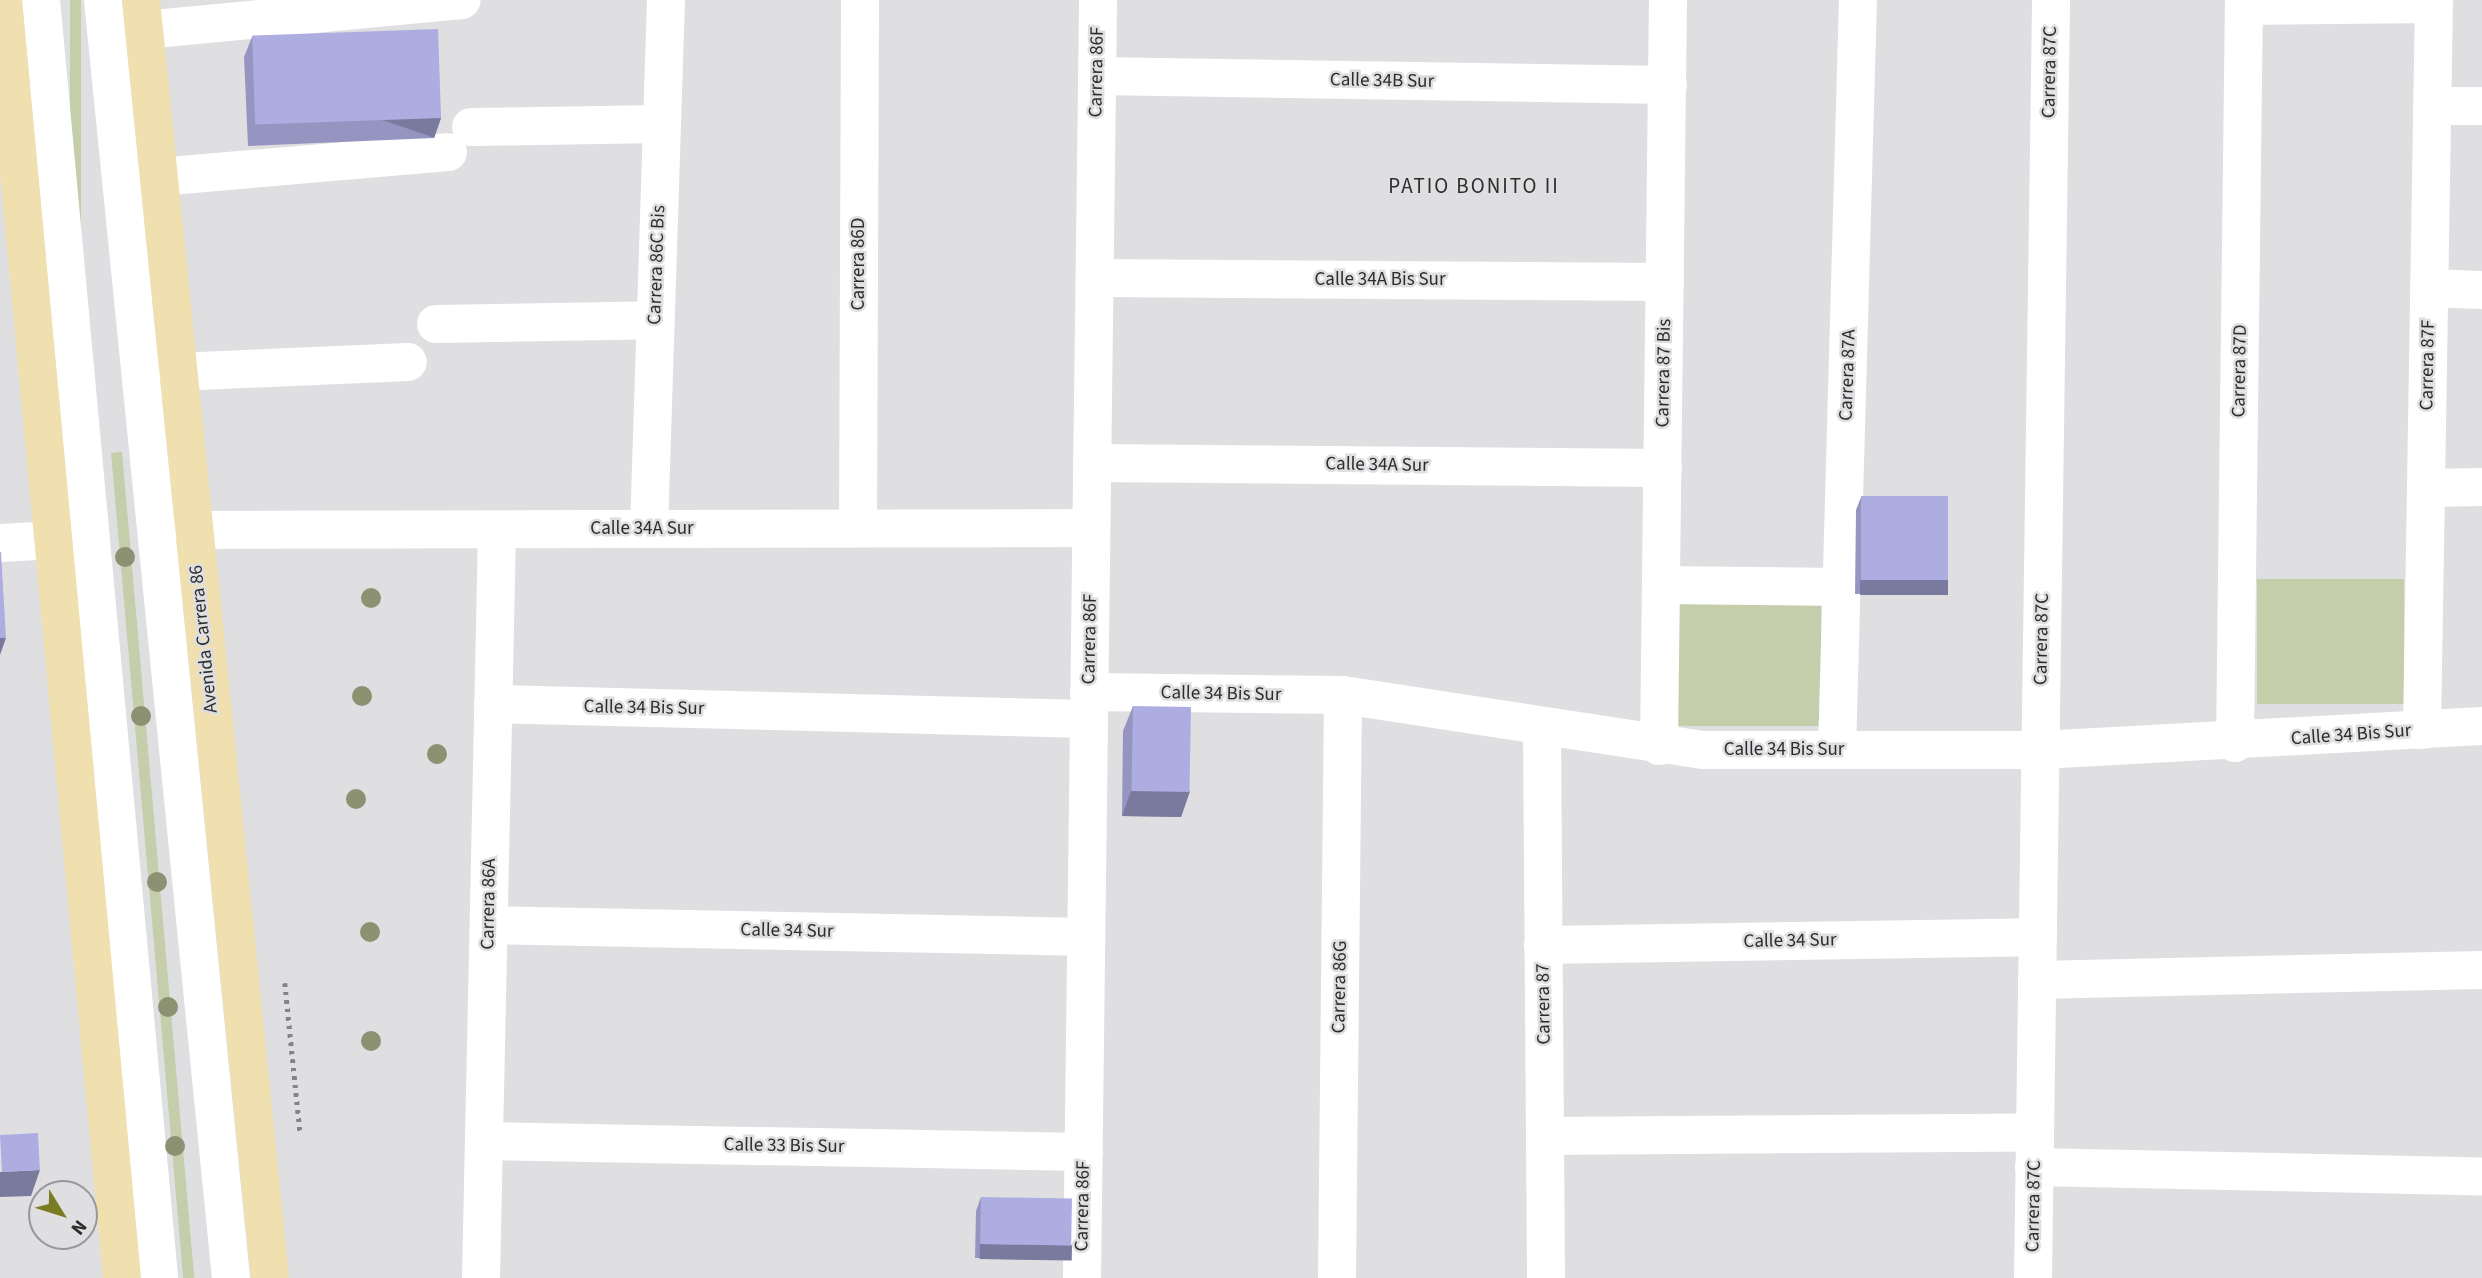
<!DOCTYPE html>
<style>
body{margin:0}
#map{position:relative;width:2482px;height:1278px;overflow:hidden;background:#dfdfe2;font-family:"Source Sans 3",sans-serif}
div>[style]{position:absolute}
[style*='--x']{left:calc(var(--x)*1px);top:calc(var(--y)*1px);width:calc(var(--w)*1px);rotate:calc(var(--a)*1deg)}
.green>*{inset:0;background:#c5ceab;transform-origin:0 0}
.path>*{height:4.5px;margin-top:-2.25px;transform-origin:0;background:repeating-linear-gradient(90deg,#848486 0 3.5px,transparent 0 8.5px)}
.minor>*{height:38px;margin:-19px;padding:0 19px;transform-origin:19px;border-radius:19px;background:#fff}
.major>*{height:38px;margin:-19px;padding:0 19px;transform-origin:19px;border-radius:19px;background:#f0e0af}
.trees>*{width:20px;height:20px;margin:-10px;border-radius:50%;background:#8b9171}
.wall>*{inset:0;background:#9695c2}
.shaded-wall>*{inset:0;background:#7a799e;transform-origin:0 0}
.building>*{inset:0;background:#aeade2;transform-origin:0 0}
span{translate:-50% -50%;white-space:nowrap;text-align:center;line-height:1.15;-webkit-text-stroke:5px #dfdfe2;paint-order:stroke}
.street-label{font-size:19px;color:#2c2c2d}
.neighbourhood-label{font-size:21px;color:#2c2c2d;letter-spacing:2px}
.north{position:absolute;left:28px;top:1180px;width:70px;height:70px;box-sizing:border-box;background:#dfdfe2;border:2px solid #97979a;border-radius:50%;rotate:128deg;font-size:19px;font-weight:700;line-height:28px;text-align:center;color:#2c2c2d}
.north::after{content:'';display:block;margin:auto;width:24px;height:32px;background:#7a7c24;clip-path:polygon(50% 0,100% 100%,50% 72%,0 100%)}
</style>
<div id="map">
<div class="green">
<div style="left:70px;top:0;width:11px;height:392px"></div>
<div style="left:122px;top:452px;width:829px;height:11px;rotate:85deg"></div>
<div style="left:2257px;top:579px;width:147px;height:125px"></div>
<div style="left:1674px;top:601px;width:147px;height:125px"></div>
</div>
<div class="path">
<div style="--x:285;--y:983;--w:149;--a:84.2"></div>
</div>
<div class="minor">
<div style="--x:41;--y:0;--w:1283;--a:84.72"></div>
<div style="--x:103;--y:0;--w:1284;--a:84.28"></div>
<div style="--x:2244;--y:6;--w:189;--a:-0.6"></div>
<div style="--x:144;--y:30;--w:319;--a:-5.4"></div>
<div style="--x:1097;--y:76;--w:571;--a:0.9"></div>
<div style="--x:2432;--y:106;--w:50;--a:0"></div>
<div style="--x:471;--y:127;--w:190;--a:-0.9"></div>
<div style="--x:158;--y:177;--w:291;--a:-4.9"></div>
<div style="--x:1095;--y:278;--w:570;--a:0.4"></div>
<div style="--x:2429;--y:288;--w:53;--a:2.2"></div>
<div style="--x:436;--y:324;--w:219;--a:-1"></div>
<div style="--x:177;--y:372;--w:231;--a:-2.5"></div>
<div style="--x:1092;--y:463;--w:571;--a:0.5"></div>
<div style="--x:2426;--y:488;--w:56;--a:-1"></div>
<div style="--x:858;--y:528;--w:528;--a:-89.78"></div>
<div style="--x:649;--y:529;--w:529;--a:-88.16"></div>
<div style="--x:192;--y:530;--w:899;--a:-0.13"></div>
<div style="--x:0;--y:543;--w:56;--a:-3.1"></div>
<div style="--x:1661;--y:585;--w:181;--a:0.6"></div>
<div style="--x:1089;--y:692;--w:254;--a:0.7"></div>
<div style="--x:1343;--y:695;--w:364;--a:8.7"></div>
<div style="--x:1703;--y:750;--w:337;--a:0"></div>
<div style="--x:2040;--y:750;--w:443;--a:-3.1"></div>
<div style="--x:493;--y:704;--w:596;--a:1.44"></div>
<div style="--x:1542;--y:730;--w:548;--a:89.58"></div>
<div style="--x:2422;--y:730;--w:730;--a:-89.06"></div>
<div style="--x:2235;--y:743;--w:743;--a:-89.31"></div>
<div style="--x:1659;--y:746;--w:746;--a:-89.31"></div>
<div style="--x:1837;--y:750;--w:750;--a:-88.4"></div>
<div style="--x:489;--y:925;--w:597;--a:1.15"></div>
<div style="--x:1543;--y:945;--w:495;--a:-0.9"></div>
<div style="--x:2037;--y:980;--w:445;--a:-1.3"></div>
<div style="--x:1545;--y:1136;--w:490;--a:-0.4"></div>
<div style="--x:484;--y:1141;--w:600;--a:1.05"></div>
<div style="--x:2034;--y:1167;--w:448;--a:1.2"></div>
<div style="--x:481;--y:1278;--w:748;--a:-88.77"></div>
<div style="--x:1082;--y:1278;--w:1278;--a:-89.28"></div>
<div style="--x:1337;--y:1278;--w:583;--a:-89.41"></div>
<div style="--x:2033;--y:1278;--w:1278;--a:-89.19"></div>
</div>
<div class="major">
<div style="--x:3;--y:0;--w:1284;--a:84.68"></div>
<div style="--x:141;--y:0;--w:1284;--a:84.24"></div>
</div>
<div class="trees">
<div style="left:125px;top:557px"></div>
<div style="left:371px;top:598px"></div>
<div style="left:362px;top:696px"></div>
<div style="left:141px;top:716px"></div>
<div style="left:437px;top:754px"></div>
<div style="left:356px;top:799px"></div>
<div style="left:157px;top:882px"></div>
<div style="left:370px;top:932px"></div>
<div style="left:168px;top:1007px"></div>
<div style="left:371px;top:1041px"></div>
<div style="left:175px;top:1146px"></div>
</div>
<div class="wall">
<div style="clip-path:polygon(252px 37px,441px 118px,434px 138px,248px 146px,244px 57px)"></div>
<div style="clip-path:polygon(1861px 497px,1948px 580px,1943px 594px,1855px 594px,1856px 510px)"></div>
<div style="clip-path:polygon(1133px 706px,1190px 791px,1181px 817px,1122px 816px,1123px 731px)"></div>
<div style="clip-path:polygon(981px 1197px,1072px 1245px,1066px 1259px,975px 1258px,976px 1211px)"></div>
</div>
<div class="shaded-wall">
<div style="left:441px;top:118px;width:21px;height:186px;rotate:109deg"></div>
<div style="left:1860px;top:580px;width:88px;height:15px"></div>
<div style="clip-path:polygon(0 638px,6px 638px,0 655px)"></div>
<div style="clip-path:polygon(1131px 791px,1190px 791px,1181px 817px,1122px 816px)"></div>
<div style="clip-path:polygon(40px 1170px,31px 1196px,0 1197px,0 1172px)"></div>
<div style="left:980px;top:1244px;width:92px;height:15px;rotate:1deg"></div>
</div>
<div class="building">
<div style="left:438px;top:29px;width:89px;height:186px;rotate:88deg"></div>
<div style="left:1948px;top:496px;width:84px;height:87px;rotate:90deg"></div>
<div style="clip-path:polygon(0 552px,1px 552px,6px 638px,0 638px)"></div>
<div style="left:1133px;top:706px;width:58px;height:85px;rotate:1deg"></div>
<div style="left:38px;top:1133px;width:37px;height:38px;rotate:87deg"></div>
<div style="left:981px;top:1197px;width:91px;height:47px;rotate:1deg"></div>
</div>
<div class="street-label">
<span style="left:1097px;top:72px;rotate:-89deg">Carrera 86F</span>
<span style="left:2050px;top:72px;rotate:-89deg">Carrera 87C</span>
<span style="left:1382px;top:81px;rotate:1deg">Calle 34B Sur</span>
<span style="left:859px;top:264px;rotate:-90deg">Carrera 86D</span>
<span style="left:657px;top:265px;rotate:-88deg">Carrera 86C Bis</span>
<span style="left:1380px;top:280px">Calle 34A Bis Sur</span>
<span style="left:2428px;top:365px;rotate:-89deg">Carrera 87F</span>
<span style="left:2240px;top:371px;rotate:-89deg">Carrera 87D</span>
<span style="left:1664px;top:373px;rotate:-89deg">Carrera 87 Bis</span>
<span style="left:1848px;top:375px;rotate:-88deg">Carrera 87A</span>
<span style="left:1377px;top:465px;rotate:1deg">Calle 34A Sur</span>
<span style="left:642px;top:529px">Calle 34A Sur</span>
<span style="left:204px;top:639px;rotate:-96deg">Avenida Carrera 86</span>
<span style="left:1090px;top:639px;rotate:-89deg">Carrera 86F</span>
<span style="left:2042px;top:639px;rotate:-89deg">Carrera 87C</span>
<span style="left:1221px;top:694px;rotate:1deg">Calle 34 Bis Sur</span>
<span style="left:644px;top:708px;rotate:1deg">Calle 34 Bis Sur</span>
<span style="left:2351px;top:735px;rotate:-4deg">Calle 34 Bis Sur</span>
<span style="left:1784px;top:750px">Calle 34 Bis Sur</span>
<span style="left:489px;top:904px;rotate:-89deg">Carrera 86A</span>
<span style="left:787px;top:931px;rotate:1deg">Calle 34 Sur</span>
<span style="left:1790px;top:941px;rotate:-1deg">Calle 34 Sur</span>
<span style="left:1340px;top:987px;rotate:-89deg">Carrera 86G</span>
<span style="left:1544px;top:1004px;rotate:-91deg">Carrera 87</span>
<span style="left:784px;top:1146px;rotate:1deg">Calle 33 Bis Sur</span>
<span style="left:1083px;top:1206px;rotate:-89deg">Carrera 86F</span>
<span style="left:2034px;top:1206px;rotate:-89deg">Carrera 87C</span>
</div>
<div class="neighbourhood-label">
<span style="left:1474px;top:186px">PATIO BONITO II</span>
</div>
<div class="north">N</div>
</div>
